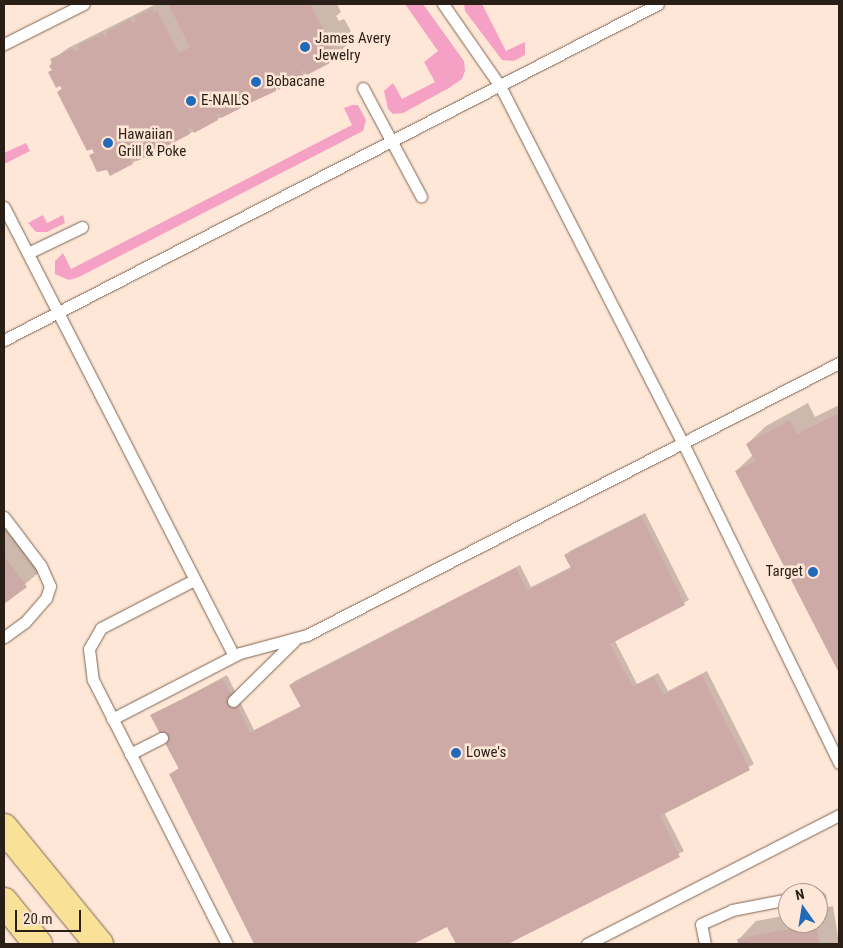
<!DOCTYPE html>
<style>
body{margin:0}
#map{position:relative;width:843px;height:948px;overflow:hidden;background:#ffe7d7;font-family:"Roboto Condensed",sans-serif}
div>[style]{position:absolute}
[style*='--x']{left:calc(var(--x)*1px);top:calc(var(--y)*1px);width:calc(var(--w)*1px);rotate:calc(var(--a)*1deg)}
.green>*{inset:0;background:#f5a1c6}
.shadow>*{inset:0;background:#0003}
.building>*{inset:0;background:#ceaaa6}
.roads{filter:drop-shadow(0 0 1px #7d6452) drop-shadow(0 0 1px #7d6452)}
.service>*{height:11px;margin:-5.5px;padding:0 5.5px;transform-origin:5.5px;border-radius:5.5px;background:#fff}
.primary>*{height:28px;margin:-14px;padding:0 14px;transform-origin:14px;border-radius:14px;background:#fae198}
.dots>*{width:14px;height:14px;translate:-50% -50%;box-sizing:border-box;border:2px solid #ffe7d7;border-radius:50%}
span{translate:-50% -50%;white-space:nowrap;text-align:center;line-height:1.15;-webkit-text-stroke:5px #ffe7d7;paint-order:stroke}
.poi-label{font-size:15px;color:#291f17}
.left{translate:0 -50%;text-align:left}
.right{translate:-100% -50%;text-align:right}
.frame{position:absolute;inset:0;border:5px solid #291f17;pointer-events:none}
.north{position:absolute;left:778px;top:883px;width:50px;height:50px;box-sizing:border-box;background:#ffe7d7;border:1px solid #a9978a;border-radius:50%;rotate:347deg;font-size:14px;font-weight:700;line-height:20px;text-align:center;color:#291f17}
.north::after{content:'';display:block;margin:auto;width:18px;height:22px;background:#216aba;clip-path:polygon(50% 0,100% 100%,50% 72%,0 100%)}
.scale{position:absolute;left:15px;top:910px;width:66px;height:22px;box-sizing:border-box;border:2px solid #291f17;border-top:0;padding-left:6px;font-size:15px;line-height:18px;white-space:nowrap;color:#291f17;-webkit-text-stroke:4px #ffe7d7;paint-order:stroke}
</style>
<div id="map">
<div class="green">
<div style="clip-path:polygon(405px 4px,423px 4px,464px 61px,465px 71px,462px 79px,449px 88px,403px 113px,393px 114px,388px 109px,384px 91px,393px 83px,402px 99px,435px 82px,424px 62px,438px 51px)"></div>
<div style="clip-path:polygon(464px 4px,482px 4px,506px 51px,525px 42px,525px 55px,514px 61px,502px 60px,465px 11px)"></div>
<div style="clip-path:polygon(352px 105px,358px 105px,366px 120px,363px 131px,79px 277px,69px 280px,55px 274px,55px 261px,63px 253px,71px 269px,352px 125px,344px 108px)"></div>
<div style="clip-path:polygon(26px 143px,30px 151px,4px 164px,4px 153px)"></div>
<div style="clip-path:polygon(43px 215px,47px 223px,63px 215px,65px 223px,47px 232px,36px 232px,28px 223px)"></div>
</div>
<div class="shadow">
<div style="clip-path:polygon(156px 4px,337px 4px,341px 12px,336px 16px,339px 21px,344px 19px,351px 31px,346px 35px,348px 44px,329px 62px,132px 163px,107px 169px,91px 156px,95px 152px,58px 92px,62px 88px,50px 66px,52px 60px,68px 48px)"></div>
<div style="clip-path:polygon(808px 403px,815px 417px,839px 405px,839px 670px,736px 471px,753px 455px,747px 444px,766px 426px)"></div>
<div style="clip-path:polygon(645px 513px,689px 600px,615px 641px,637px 684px,658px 673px,668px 691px,707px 671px,754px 764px,664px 812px,684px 851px,506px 944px,457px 944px,447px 926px,410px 944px,256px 944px,170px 774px,179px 768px,151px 716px,227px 675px,254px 730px,301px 706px,291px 685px,295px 681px,520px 565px,531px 587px,571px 567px,566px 555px,570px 551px)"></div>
<div style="clip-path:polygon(4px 515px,44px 568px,4px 602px)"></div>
<div style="clip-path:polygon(833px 906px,839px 944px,739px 944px,738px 940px,756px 921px,788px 915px,788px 923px,818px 923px,818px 909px)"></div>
</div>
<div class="building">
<div style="clip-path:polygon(172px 4px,310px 4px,324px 31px,318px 33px,321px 38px,326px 36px,333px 50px,328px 53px,330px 63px,307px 75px,304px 70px,301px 72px,303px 77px,278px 90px,275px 84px,276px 91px,250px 103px,248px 98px,244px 100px,247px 105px,221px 118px,219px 113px,216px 115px,218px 120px,194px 133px,191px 127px,188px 129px,190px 134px,165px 147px,162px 142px,159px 143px,162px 149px,137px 161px,135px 156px,130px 158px,133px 164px,110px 176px,107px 170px,97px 172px,89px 155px,94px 153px,92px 149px,87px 151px,57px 92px,62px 89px,60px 86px,56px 88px,48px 72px,52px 70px,49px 66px,53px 64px,50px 59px,73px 48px,75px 52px,80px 50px,77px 46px,103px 33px,105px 37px,107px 36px,106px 32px,130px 19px,133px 23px,136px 22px,134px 17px,152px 9px,154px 13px,157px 11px,179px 53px,190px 47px,169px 5px)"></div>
<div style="clip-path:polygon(839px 413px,839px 673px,735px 471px,755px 461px,746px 444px,790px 420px,797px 434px)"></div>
<div style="clip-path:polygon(641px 516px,685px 605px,610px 644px,633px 687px,654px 677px,663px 695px,702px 675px,750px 770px,660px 816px,680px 857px,508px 944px,456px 944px,447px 927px,413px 944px,254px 944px,169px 774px,179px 769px,150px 715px,223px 679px,250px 733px,301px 707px,289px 685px,516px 568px,527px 591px,571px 568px,564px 555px)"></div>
<div style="clip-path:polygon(4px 556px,27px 587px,4px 604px)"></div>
<div style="clip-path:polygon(816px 924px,820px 944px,738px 944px,737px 939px)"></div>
</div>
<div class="roads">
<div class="service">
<div style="--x:443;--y:4;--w:100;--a:55.2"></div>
<div style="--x:500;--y:86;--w:401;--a:62.9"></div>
<div style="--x:683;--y:443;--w:356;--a:64"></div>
<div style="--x:4;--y:44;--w:89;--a:-26.6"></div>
<div style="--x:363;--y:88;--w:123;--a:61.8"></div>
<div style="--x:4;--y:207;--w:504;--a:62.88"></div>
<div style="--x:28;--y:253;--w:60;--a:-25.7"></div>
<div style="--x:4;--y:340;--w:735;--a:-27.19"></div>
<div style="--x:4;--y:517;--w:61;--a:52.9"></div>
<div style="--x:41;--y:566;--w:22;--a:66"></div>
<div style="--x:50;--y:586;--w:13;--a:108"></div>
<div style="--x:46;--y:598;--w:32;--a:131"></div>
<div style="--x:25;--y:622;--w:26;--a:144"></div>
<div style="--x:194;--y:580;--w:105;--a:152.7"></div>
<div style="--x:101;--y:628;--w:24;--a:120"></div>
<div style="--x:89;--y:649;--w:31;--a:83"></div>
<div style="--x:93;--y:680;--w:296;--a:63.1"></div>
<div style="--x:233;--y:701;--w:86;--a:-44.5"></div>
<div style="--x:112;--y:719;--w:144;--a:-27.3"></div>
<div style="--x:240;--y:653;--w:69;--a:-15"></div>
<div style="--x:307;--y:635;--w:598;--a:-27.08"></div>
<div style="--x:130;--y:754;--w:36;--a:-27"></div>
<div style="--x:818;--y:898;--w:1;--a:0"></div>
<div style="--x:587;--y:944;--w:283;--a:-27.1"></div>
<div style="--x:705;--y:944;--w:20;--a:-101"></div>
<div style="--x:701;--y:924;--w:34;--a:-24"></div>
<div style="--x:732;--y:910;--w:57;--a:-11.1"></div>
</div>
<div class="primary">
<div style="--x:4;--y:828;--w:150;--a:50.7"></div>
<div style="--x:4;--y:902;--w:54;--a:51"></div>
</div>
</div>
<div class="dots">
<div style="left:305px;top:47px;background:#216aba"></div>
<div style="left:256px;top:82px;background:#216aba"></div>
<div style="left:191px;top:101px;background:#216aba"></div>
<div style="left:108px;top:143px;background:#216aba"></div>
<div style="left:813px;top:572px;background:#216aba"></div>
<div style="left:456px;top:753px;background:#216aba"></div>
</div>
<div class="poi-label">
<span class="left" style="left:315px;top:47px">James Avery<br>Jewelry</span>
<span class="left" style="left:266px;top:82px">Bobacane</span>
<span class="left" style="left:201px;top:101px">E-NAILS</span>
<span class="left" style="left:118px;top:143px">Hawaiian<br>Grill &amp; Poke</span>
<span class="right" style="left:803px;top:572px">Target</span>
<span class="left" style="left:466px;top:753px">Lowe's</span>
</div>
<div class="frame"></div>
<div class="north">N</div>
<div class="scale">20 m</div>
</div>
